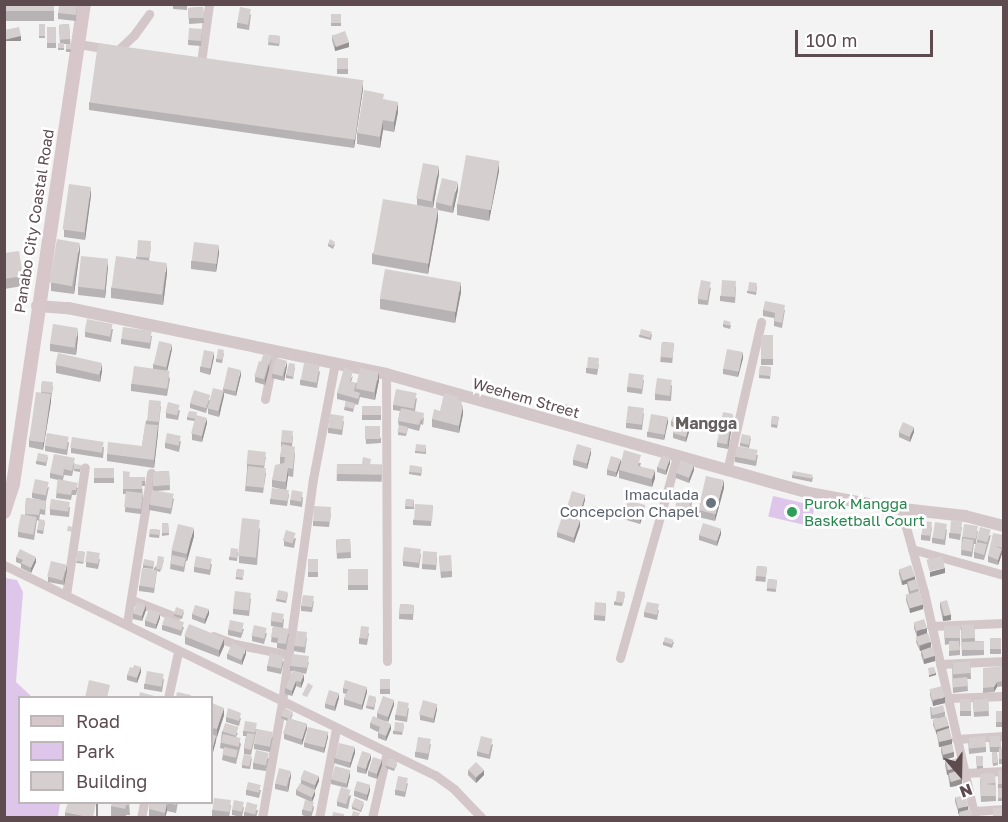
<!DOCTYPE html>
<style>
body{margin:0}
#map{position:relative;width:1008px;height:822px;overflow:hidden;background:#f2f3f2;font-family:"Golos Text",sans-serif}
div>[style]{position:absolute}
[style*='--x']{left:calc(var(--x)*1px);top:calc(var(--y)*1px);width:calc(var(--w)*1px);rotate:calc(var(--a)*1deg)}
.green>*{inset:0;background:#dec6eb;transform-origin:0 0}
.minor>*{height:9px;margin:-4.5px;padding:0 4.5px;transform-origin:4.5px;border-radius:4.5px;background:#d4c7ca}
.tertiary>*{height:12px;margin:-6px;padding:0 6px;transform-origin:6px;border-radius:6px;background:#d4c7ca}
.secondary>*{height:14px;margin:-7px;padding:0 7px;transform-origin:7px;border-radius:7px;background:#d8c7ca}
.wall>*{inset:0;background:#b7b2b3;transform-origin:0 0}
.shaded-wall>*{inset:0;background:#959192;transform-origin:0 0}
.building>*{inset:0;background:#d5cfd0;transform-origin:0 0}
.dots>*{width:16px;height:16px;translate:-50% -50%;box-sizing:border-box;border:3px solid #fff;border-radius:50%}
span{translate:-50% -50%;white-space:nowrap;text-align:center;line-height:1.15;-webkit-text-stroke:5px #fff;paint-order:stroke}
.street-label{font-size:15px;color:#5d4b50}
.worship-label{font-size:15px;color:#5b616d}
.right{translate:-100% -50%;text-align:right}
.leisure-label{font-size:15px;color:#27864d}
.left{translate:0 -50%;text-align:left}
.neighbourhood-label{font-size:16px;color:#665f60;font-weight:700}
.frame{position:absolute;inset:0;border:6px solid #5d4b50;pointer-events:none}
.legend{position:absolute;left:18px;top:696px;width:195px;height:108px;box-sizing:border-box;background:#fff;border:2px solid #beb7b9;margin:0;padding:8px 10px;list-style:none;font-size:18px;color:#5d4b50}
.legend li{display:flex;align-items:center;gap:12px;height:30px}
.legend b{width:30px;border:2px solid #beb7b9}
.north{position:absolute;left:930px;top:744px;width:60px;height:60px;-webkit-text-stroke:4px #fff;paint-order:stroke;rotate:160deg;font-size:16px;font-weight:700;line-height:24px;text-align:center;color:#5d4b50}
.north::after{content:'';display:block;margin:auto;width:21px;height:27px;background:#5d4b50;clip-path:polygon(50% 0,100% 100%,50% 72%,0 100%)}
.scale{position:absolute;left:795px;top:30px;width:138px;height:27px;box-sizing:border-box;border:3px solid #5d4b50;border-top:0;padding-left:8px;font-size:18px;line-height:21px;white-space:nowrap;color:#5d4b50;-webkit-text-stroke:4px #fff;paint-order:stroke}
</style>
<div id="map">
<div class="green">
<div style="left:773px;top:496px;width:43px;height:21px;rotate:13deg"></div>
<div style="clip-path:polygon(5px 578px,17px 580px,23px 592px,16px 682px,32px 697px,20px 698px,20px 802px,60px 803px,58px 817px,5px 817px)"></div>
</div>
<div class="minor">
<div style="--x:78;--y:44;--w:30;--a:9"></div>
<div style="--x:118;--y:50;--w:22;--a:-43"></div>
<div style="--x:134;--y:35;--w:26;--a:-54"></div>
<div style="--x:201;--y:62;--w:59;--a:-82.1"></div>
<div style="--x:386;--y:374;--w:287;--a:89.8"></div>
<div style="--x:265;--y:399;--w:50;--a:-78.5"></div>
<div style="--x:727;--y:471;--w:153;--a:-77.1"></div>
<div style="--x:901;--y:509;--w:86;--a:74.5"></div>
<div style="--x:924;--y:592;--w:232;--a:77.3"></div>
<div style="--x:912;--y:549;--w:96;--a:15.8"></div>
<div style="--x:4;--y:565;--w:479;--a:26"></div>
<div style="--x:435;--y:775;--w:24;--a:36"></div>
<div style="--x:454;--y:789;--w:40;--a:46"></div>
<div style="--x:66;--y:595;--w:129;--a:-81.6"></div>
<div style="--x:132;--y:600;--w:47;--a:21.1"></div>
<div style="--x:127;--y:623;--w:152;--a:-80.9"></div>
<div style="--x:931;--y:626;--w:73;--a:-2.4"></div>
<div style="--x:213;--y:636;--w:23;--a:20"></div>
<div style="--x:235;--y:644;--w:55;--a:11.5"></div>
<div style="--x:620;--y:658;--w:209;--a:-74.2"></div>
<div style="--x:940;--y:664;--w:64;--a:-2.7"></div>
<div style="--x:168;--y:698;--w:47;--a:-77.7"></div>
<div style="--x:948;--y:698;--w:56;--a:-2"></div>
<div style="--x:956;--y:739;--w:48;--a:-3.6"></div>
<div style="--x:964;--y:773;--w:40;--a:-2.9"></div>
<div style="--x:974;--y:811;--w:30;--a:-4"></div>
<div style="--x:141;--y:818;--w:16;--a:-79"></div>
<div style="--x:262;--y:818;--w:118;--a:-80.2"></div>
<div style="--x:282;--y:702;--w:225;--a:-82.1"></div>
<div style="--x:313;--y:479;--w:118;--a:-79.3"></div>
<div style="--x:319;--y:818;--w:91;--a:-79.2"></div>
<div style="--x:372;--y:818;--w:68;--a:-77.2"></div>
</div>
<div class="tertiary">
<div style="--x:37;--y:306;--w:31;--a:4"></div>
<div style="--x:68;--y:308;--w:325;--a:11.7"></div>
<div style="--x:386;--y:374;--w:439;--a:15.7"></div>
<div style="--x:809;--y:493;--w:77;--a:10.4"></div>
<div style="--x:885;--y:507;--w:81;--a:6.4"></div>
<div style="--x:965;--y:516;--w:40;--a:14.4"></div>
</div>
<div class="secondary">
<div style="--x:4;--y:512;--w:29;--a:-72"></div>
<div style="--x:13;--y:484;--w:485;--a:-81.6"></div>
</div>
<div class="wall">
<div style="left:4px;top:4px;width:50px;height:17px"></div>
<div style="clip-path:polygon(77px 4px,76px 21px,58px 19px,58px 13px)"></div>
<div style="clip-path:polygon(173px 4px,187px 4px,187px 10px,173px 9px)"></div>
<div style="left:203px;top:7px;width:16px;height:15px;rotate:86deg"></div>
<div style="clip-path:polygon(251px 14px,249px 30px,237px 28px,237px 23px)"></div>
<div style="left:341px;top:14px;width:12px;height:10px;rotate:90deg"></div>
<div style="left:39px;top:24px;width:6px;height:14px"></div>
<div style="clip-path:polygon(69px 24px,71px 52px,66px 52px,66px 44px,64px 44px,64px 50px,58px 50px,58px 43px,60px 43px,59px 25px)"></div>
<div style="left:47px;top:27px;width:9px;height:21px"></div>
<div style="clip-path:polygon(202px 34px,201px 46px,188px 45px,188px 40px)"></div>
<div style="left:269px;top:35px;width:11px;height:10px;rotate:5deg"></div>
<div style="clip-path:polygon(332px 35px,349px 47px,335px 51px,332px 40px)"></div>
<div style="left:337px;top:58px;width:11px;height:16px"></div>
<div style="clip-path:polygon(363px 89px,354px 148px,89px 110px,89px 102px)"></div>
<div style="clip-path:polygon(384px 99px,398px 112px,394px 132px,383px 130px,380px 148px,357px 144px,357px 133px)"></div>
<div style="clip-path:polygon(499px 171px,489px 221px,457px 215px,457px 204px)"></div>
<div style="clip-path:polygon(439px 174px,433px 208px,436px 209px,436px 202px,458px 190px,453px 213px,438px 210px,438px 219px,428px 274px,372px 264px,372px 254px,417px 205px,417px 198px)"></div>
<div style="clip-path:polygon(91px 195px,85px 240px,64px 237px,64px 230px)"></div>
<div style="clip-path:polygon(328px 244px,335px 244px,333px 249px,328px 246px)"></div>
<div style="clip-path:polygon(151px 246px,149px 260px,167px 273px,163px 305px,111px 298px,111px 288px,136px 259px,136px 257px)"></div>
<div style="clip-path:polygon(80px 250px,74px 294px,51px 291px,51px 283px)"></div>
<div style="clip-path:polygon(4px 253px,23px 276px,23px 286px,4px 289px)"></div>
<div style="clip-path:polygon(219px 253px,216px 272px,191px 269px,191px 261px)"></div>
<div style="clip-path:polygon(108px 266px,105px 298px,78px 295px,78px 287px)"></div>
<div style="clip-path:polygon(736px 286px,735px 303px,720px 301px,720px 296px)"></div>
<div style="clip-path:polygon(757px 286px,756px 295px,747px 293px,747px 291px)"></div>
<div style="clip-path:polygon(711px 287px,708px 305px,698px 304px,698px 299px)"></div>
<div style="clip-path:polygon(461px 292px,455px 323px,380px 309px,380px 299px)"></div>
<div style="clip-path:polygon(763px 310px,785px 310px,782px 328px,774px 326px,774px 318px,763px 316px)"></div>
<div style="clip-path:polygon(723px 324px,731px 325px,730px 329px,723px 327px)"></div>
<div style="clip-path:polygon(113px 329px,111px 342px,85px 337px,85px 332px)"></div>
<div style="clip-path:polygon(652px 334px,651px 340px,639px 337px,639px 335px)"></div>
<div style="left:761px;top:335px;width:12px;height:30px"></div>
<div style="clip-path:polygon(78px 336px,76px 355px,50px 351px,50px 344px)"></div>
<div style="clip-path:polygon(152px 336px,150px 349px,121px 344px,121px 339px)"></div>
<div style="left:662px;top:342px;width:12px;height:20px;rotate:5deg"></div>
<div style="clip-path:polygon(172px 349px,167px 371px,170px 379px,167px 396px,131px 391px,131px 384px,153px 369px,153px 364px)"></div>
<div style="clip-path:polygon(224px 353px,222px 363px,216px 362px,216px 359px)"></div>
<div style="clip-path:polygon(214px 357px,210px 375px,200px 372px,200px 367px)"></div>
<div style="clip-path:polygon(272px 358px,265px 385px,255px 382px,255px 377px,261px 362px)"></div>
<div style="clip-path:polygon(743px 358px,738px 377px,723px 374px,723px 369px)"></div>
<div style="clip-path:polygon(599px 364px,597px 375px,586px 373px,586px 368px)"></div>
<div style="clip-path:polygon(56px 365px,102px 371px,100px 382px,56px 373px)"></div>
<div style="clip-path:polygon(287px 366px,284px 381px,272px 378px,272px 373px)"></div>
<div style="left:760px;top:366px;width:11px;height:12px;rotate:5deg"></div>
<div style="clip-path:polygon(295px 367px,293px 379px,286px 378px,286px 375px)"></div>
<div style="clip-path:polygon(320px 371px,317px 388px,300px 385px,300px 380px)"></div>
<div style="clip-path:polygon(241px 375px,236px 396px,224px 393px,219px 417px,208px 414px,208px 408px,210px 400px,206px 413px,190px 408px,190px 403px,210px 400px,223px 391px,223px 388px)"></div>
<div style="clip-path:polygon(353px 376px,351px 382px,356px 383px,379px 380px,375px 400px,360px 397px,358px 405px,355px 404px,353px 412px,344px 410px,346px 401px,337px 399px,337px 393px)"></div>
<div style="clip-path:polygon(644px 380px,642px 394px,627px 392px,627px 387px)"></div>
<div style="clip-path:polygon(42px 381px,53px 387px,43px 450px,29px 447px,29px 440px,41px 393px)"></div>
<div style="clip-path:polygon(672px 385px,671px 401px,655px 400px,655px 394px)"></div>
<div style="clip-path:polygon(417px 398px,415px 411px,424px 418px,423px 425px,421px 424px,419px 431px,408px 428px,406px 436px,398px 435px,399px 427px,398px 421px,400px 411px,393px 410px,393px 405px)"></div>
<div style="clip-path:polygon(458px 400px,462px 405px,463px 414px,459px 433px,432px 427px,432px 419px,440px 411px)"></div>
<div style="clip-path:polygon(161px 406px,154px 468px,107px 461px,107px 454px,142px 446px,146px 421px)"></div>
<div style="left:362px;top:406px;width:19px;height:14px"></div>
<div style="clip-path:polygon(574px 409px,573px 417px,563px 414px,563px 412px)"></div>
<div style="clip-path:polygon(180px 410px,178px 420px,166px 418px,166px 413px)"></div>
<div style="clip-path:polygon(644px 413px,642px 430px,626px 428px,626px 423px)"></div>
<div style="clip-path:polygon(197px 416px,207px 423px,202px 442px,192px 440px,192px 434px,195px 421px,187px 420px,187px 417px)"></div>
<div style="clip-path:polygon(772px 416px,779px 417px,777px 428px,771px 427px)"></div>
<div style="clip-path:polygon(733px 420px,728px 449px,717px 447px,717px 442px)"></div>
<div style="clip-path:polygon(344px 421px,342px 435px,328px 433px,328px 428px)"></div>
<div style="clip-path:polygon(671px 421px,691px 425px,686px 442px,673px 438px,673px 433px,675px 428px,671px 426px)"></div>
<div style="clip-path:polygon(668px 422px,664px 440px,647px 437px,647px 432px)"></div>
<div style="clip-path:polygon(365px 426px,381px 438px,381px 443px,366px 444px)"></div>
<div style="clip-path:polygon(899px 432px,914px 432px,910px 442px,899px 437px)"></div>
<div style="clip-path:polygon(293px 436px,292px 446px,295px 454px,293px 477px,288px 476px,286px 490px,289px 495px,287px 506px,270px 504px,270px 499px,285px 490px,272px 487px,272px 480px,280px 464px,280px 457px,282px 447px,281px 447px,281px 442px)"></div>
<div style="clip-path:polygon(751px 438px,749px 448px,740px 446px,740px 443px)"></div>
<div style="clip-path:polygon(181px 441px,179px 452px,165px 448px,165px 443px)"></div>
<div style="clip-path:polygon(69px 442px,67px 455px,45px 451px,45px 446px)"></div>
<div style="clip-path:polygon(104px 447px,103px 458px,71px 453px,71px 448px)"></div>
<div style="clip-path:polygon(426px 448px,426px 454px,415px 453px,415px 451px)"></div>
<div style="clip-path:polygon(591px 453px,587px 469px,573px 465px,573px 460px)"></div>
<div style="clip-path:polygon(758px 455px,756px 466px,735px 462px,735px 457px)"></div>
<div style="clip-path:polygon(48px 457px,46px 466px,36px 464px,36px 461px)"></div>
<div style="clip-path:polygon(266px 457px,264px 468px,266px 474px,263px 493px,245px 491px,247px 470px,247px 464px)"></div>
<div style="clip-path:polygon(75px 463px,72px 476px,64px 475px,63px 480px,78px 488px,76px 495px,72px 495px,71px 500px,56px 498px,58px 480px,50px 478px,50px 473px)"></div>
<div style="clip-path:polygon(621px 463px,641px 463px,640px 466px,655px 478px,652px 487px,619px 478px,619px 469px,616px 477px,607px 475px,607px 469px)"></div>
<div style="clip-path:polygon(670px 463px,666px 475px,657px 472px,657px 467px)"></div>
<div style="left:337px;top:464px;width:45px;height:17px;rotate:1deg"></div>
<div style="clip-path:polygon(81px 465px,80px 472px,74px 471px,74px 469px)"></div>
<div style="left:94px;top:468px;width:20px;height:15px"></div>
<div style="clip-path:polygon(422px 469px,421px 476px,409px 474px,409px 472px)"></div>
<div style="clip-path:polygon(694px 470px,689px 483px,676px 478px,676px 473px)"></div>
<div style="clip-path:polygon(123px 471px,130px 477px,145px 477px,145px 486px,142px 486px,143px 498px,141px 514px,125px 512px,126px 494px,123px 494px)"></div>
<div style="clip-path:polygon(169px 471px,170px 490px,156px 491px,174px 499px,171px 514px,149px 510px,149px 505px,153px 490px,152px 472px)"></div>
<div style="clip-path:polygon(792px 475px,813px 477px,812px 482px,792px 478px)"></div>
<div style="clip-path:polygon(49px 487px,46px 501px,45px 515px,40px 514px,39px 521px,37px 520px,34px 540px,18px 537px,18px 532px,25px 515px,26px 498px,46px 501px,32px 498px,32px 493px)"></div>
<div style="clip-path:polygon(724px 488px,715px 521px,698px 517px,698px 510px)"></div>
<div style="clip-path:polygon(303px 497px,302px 507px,290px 505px,290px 500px)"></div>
<div style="clip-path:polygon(406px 499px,414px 500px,414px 509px,405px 509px)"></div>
<div style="clip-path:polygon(585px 500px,581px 514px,568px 510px,568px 505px)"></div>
<div style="clip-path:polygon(692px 502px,690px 515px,675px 513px,675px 507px)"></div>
<div style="clip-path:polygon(433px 505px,431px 526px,413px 525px,413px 520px)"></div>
<div style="clip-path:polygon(70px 507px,69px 517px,50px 515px,50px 509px)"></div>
<div style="clip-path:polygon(645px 510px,640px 524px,623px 519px,623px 514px)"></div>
<div style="clip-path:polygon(603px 511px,601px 519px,591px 516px,591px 513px)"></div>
<div style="clip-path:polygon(331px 513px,329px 527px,313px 526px,313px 521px)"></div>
<div style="clip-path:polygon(45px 522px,43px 534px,37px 533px,37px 530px)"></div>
<div style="clip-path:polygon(162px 523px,168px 523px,169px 535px,162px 536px)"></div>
<div style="clip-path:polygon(580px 526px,574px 543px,557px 537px,557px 532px)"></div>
<div style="clip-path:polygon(932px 527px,930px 541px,921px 540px,921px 535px)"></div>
<div style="clip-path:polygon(962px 527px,960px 540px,949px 538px,949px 533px)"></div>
<div style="clip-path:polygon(260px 528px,257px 565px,239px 563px,239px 556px)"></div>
<div style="left:150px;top:529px;width:10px;height:8px;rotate:6deg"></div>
<div style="clip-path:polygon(947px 529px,945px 545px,932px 543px,932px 538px)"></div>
<div style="clip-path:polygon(978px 531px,976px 542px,977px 542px,977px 540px,991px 535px,984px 560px,974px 558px,974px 552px,976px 544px,974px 544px,972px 557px,961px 555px,962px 537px)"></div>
<div style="clip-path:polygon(721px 534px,717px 546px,699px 540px,699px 535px)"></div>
<div style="clip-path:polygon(1004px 535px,1003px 553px,1002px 553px,998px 565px,988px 562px,988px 556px)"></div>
<div style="clip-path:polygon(194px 536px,187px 561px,186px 561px,184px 572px,170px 569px,172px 550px)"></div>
<div style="clip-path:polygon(296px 538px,294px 548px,284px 546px,284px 541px)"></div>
<div style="left:350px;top:539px;width:19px;height:14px;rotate:87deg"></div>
<div style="left:78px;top:551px;width:7px;height:12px;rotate:8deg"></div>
<div style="clip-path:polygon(238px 552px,237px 561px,229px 560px,229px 557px)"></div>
<div style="clip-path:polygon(421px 554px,419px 568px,403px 566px,403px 561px)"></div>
<div style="clip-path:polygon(439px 556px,452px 571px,452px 577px,441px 578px)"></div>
<div style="clip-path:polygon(16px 557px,36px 562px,31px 573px,21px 568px,21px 564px,16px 562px)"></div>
<div style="clip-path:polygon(437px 557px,436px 570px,422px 569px,422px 564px)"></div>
<div style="clip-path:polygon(100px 559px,98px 569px,86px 567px,86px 562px)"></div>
<div style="left:308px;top:559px;width:10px;height:18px"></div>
<div style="clip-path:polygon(164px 560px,160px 572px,157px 571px,154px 593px,139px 591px,139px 586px,154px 570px,154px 568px)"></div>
<div style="clip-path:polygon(154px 561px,153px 569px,143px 568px,143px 565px)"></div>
<div style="clip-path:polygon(212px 564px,210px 575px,194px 572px,194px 567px)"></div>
<div style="left:757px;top:566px;width:10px;height:15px;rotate:6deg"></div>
<div style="left:237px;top:569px;width:7px;height:10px;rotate:8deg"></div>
<div style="left:348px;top:569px;width:20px;height:21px"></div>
<div style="clip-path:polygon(899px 569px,915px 579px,919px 591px,923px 609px,910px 613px,906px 600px,906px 595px,909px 594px,907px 584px,902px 585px,899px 574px)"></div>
<div style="clip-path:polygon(67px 570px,64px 585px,48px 582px,48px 577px)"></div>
<div style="left:768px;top:579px;width:9px;height:12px;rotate:6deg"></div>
<div style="clip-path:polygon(288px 594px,286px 603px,276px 601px,276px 599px)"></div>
<div style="clip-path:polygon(625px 595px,622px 606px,614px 605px,614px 602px)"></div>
<div style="clip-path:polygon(251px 598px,249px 616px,233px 614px,233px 609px)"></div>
<div style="clip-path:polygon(314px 601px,312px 612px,301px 611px,301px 606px)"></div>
<div style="clip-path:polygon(940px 602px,951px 620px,943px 621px,940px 607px)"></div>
<div style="clip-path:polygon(606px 603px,605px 621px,594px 620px,594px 615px)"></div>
<div style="left:400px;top:604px;width:14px;height:15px;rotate:4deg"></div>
<div style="clip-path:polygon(146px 610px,142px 621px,133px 619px,133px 613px)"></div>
<div style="clip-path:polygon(659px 610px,657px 620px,644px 617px,644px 612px)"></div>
<div style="clip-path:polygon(184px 612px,182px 619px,174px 616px,174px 614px)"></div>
<div style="clip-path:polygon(192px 614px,209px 614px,205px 624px,192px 619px)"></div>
<div style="clip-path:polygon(160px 618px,156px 629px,145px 626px,145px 620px)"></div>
<div style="clip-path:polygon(284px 619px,283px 628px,289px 634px,286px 650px,277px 648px,277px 643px,271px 642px,273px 626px,271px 626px,271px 621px)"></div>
<div style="clip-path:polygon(914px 623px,927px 633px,935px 661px,924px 664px,921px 655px,921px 651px,920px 651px,916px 642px,917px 637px,914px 628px)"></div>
<div style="clip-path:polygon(974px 624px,975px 641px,984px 641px,984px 655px,962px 656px,961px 626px)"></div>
<div style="clip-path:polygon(162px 625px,184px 627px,181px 636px,162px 630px)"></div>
<div style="clip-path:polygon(960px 626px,960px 655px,949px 656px,949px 644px,945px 645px,944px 627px)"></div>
<div style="clip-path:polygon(244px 629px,241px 638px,228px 635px,228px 630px)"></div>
<div style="clip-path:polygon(267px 633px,264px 644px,252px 641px,252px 636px)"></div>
<div style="clip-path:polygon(369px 633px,367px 645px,359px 644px,359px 638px)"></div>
<div style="clip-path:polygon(185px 636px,224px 646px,219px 657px,185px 644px)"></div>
<div style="clip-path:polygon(307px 637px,305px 653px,294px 651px,294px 646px)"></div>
<div style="left:990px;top:638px;width:11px;height:16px"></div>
<div style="clip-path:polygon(663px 642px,674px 642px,672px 648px,663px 645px)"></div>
<div style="clip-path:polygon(227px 654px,246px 654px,242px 665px,227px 659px)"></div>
<div style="clip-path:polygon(284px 661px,281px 674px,267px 671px,267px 666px)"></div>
<div style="clip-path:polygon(970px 661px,971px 679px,967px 679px,968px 691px,953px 693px,952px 663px)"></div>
<div style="clip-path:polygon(309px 662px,306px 674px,298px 672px,304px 680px,301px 688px,296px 686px,292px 696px,285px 694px,285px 688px,293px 671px,290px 671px,290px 666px)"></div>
<div style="clip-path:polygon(983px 668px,1004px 680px,1004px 686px,997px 687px,994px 692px,983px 693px)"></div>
<div style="clip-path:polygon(141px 672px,137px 683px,127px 680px,127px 675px)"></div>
<div style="clip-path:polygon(164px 679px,162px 692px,144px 689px,144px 684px)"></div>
<div style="left:380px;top:679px;width:10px;height:15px"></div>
<div style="clip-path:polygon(343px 688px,367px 692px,362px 710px,344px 705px,344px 699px,346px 694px,343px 693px)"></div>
<div style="clip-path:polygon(930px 690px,945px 703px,933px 706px,930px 695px)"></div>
<div style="clip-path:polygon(339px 698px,335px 711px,325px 708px,325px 703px)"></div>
<div style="left:988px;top:698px;width:18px;height:15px;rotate:87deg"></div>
<div style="clip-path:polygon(376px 699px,374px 710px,366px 708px,366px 706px)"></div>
<div style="left:971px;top:699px;width:17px;height:11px;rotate:90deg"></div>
<div style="clip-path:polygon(212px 703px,224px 715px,217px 737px,216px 741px,213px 752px,212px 752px)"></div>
<div style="clip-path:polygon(394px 705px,388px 722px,381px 720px,391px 729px,386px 741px,378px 738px,378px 732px,370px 728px,370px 723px,377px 718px,377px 713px)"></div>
<div style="clip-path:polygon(930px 707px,945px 712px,945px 716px,949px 728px,952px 744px,954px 757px,943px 760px,941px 752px,941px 747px,939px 747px,937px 735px,933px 725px,933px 720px,938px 718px,931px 719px)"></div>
<div style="clip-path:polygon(409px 708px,407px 722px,395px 720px,395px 715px)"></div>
<div style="clip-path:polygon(437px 709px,434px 723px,420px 720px,420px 715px)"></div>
<div style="left:996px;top:711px;width:8px;height:16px"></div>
<div style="clip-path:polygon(293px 714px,291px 719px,307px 724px,302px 745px,284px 739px,284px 734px,287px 721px,281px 718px,281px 716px)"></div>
<div style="clip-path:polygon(226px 717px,241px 718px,239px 726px,226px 722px)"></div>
<div style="clip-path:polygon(404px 726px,402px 735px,393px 734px,393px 731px)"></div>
<div style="clip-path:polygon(257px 729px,251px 755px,244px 754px,244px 748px,246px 736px,243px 736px,243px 731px)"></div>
<div style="clip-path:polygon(222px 731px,238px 733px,236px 737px,241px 744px,236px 764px,222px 760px,224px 749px,220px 748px)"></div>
<div style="clip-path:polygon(989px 736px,1000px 736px,1001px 748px,1004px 748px,1004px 764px,999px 764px,999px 752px,997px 752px,998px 765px,993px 766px,992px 752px,994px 752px,990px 752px)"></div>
<div style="clip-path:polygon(273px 737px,270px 752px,254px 749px,254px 744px)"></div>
<div style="clip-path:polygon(328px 737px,324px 753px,304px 747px,304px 742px)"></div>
<div style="clip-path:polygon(968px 737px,986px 747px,986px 752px,969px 754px)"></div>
<div style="clip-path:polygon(431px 744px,428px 760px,415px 757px,415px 752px)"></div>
<div style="clip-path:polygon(493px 744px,490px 759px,477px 756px,477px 751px)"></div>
<div style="clip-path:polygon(355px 753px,350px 768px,334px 763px,334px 758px)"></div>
<div style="clip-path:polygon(976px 756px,983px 766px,983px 768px,977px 769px)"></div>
<div style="clip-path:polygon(252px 758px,250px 769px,242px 768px,242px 765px)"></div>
<div style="clip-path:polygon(269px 758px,266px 771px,253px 769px,253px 763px)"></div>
<div style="clip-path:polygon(371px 759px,366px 774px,357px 772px,357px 766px)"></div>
<div style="clip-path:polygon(945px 761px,960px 772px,962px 785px,950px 787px,948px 775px,947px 775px,945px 766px)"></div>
<div style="clip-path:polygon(397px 764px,394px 771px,386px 768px,386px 765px)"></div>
<div style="clip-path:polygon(382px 765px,377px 779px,368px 776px,368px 771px)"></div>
<div style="clip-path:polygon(468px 770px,484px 775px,476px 783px,468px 775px)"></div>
<div style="left:998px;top:770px;width:6px;height:31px"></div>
<div style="clip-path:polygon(995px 773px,996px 801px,981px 802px,980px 779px)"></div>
<div style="clip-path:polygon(291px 776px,288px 792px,275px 789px,275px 784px)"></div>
<div style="clip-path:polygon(350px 776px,347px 788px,331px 784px,331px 779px)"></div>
<div style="clip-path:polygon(301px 780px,319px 781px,315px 790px,315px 795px,312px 802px,314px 808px,311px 818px,302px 815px,302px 810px,311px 802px,296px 795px,296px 790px,301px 783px)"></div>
<div style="clip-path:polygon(408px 783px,405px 797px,395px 795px,395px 790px)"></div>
<div style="clip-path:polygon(246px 790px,261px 790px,259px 798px,246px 795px)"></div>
<div style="clip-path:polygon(370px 790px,367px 801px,354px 796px,354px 791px)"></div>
<div style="clip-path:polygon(351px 795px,348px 809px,337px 806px,337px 801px)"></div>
<div style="clip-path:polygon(955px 797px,968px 810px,973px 818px,959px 818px,959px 814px,955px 802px)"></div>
<div style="clip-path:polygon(129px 802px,130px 815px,126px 815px,126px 818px,111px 817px,111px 806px)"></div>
<div style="clip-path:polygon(150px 802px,178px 802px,176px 813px,167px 811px,165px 818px,149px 817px,149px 809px)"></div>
<div style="clip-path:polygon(364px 804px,361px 812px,352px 809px,352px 806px)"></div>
<div style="clip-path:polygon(231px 805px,229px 818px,212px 816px,212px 810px)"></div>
<div style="clip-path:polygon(244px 807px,242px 817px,232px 815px,232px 810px)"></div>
<div style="clip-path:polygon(258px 810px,256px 818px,244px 817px,244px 812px)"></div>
<div style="clip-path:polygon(65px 812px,95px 818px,65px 818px)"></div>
</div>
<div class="shaded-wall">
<div style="left:21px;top:36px;width:5px;height:17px;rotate:90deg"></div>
<div style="clip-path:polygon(349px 42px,349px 47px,335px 51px,335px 46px)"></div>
<div style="clip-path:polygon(363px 81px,363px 89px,354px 148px,354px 140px)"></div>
<div style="clip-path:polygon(398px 102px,398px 112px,394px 132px,394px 122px)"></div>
<div style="clip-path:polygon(383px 120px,383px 130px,380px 148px,380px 137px)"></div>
<div style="clip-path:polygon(499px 161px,499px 171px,489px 221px,489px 210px)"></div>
<div style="clip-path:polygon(439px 166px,439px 174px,433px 208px,433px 200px)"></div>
<div style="clip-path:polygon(458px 182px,458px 190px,453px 213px,453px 206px)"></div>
<div style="clip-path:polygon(91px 187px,91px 195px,85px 240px,85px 232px)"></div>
<div style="clip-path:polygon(438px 209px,438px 219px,428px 274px,428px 264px)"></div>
<div style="clip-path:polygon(80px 243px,80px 250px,74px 294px,74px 287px)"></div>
<div style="clip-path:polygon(219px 245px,219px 253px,216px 272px,216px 265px)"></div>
<div style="clip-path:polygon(108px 259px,108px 266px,105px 298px,105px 290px)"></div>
<div style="clip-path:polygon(167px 263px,167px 273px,163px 305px,163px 295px)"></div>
<div style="clip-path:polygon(461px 282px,461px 292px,455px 323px,455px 313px)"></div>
<div style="clip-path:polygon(78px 328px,78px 336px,76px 355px,76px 347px)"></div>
<div style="clip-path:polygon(172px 344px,172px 349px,167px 372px,167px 367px)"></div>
<div style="clip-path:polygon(214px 352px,214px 357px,210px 375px,210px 370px)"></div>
<div style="clip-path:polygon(743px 352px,743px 358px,738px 377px,738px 372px)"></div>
<div style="clip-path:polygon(287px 361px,287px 366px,284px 381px,284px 375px)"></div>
<div style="clip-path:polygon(102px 363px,102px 371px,100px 382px,100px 374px)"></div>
<div style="clip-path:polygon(269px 364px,269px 369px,265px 385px,265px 380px)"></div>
<div style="clip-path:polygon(241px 370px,241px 375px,236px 396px,236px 391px)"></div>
<div style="clip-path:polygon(379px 372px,379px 380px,375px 400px,375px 392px)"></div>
<div style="clip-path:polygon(224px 391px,224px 396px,219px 417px,219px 411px)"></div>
<div style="clip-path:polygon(51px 394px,51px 402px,43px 450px,43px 442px)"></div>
<div style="clip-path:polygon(463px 406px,463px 414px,459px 433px,459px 426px)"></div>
<div style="clip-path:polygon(733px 414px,733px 420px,728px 449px,728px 444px)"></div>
<div style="clip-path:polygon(668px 417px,668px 422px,664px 440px,664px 435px)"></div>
<div style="clip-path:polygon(207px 418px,207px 423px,202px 442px,202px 437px)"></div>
<div style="clip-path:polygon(691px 419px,691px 425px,686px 442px,686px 437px)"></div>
<div style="clip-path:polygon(158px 425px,158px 433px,154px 468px,154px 460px)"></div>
<div style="clip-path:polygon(914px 427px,914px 432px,910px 442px,910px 437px)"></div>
<div style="clip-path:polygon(591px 448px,591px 453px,587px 469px,587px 464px)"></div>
<div style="clip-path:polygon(670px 458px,670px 463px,666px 475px,666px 470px)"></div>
<div style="clip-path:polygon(621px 459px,621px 464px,616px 477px,616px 472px)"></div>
<div style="clip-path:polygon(694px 465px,694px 470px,689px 483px,689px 478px)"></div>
<div style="clip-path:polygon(288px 468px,288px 476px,286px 490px,286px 482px)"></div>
<div style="clip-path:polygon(655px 470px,655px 478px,652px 487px,652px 479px)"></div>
<div style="clip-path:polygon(724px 480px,724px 488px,715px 521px,715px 514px)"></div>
<div style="clip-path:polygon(585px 495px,585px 500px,581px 514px,581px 509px)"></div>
<div style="clip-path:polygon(645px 505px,645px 510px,640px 524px,640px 519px)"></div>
<div style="clip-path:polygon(580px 520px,580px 526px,574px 543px,574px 538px)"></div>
<div style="clip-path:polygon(194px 528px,194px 536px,187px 561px,187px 553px)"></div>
<div style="clip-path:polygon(721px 529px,721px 534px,717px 546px,717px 541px)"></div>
<div style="clip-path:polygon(1002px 549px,1002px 554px,998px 565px,998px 560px)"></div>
<div style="clip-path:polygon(36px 557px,36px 562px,31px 573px,31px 568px)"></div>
<div style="clip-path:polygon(67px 565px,67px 570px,64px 585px,64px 580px)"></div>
<div style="clip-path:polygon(945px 568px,945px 573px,930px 577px,930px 572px)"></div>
<div style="clip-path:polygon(915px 576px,915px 581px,902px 585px,902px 580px)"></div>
<div style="clip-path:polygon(923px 604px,923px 609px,910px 613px,910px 608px)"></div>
<div style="clip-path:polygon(146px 605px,146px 610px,142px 621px,142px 616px)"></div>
<div style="clip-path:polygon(209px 609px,209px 614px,205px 624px,205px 619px)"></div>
<div style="clip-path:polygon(160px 613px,160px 618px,156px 629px,156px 624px)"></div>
<div style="clip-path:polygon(951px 614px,951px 620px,943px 621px,943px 616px)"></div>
<div style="clip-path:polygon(927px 628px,927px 633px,917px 637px,917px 631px)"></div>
<div style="clip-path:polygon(224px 638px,224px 646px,219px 657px,219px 650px)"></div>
<div style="clip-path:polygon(931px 642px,931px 647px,920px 651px,920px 646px)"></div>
<div style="clip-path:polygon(246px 649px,246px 654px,242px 665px,242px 660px)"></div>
<div style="clip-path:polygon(935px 656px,935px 661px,924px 664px,924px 659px)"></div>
<div style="clip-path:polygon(141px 667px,141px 672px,137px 683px,137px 678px)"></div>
<div style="clip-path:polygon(936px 673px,936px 675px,929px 677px,929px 675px)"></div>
<div style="clip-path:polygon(304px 674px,304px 680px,301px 688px,301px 682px)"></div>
<div style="clip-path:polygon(296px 681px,296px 686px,292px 696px,292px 691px)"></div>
<div style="clip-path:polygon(997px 682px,997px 687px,994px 692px,994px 687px)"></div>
<div style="clip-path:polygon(367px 687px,367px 692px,362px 710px,362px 705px)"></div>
<div style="clip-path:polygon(339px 693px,339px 698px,335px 711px,335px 706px)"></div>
<div style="clip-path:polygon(945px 697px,945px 703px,933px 706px,933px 701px)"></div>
<div style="clip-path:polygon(394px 700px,394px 705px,388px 722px,388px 717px)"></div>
<div style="clip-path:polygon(437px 704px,437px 709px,434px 723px,434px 718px)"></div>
<div style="clip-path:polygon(224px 708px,224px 715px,217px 737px,217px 729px)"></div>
<div style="clip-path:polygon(307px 724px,307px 729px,302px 745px,302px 739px)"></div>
<div style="clip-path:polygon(391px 724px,391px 729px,386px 741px,386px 736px)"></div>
<div style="clip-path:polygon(949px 726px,949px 731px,937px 732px,936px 735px,936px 730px)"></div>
<div style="clip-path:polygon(328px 732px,328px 737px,324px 753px,324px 747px)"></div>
<div style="clip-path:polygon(216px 736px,216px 741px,213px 752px,213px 747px)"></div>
<div style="clip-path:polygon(952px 739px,952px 744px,939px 747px,939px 742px)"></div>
<div style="clip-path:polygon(355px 747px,355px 753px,350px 768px,350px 763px)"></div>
<div style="clip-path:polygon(954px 752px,954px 757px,943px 760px,943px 755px)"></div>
<div style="clip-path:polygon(371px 754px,371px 759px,366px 774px,366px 769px)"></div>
<div style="clip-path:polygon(382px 760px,382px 765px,377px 779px,377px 774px)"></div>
<div style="clip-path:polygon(960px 767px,960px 772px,947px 775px,947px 770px)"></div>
<div style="clip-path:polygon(350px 770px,350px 776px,347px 788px,347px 783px)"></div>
<div style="clip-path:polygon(484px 770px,484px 775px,476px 783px,476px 778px)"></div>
<div style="clip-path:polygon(291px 771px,291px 776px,288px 792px,288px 787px)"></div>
<div style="clip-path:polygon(319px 776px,319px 781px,315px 790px,315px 795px,312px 802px,312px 797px,315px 790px,315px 785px)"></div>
<div style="clip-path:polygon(962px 779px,962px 785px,950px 787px,950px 782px)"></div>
<div style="clip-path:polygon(370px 785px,370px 790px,367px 801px,367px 795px)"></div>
<div style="left:96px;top:802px;width:2px;height:16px"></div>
<div style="clip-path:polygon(167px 803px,167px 811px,165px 818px,165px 813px)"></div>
<div style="clip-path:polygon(968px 806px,968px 811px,958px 814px,958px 809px)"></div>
</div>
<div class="building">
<div style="left:4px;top:4px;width:50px;height:7px"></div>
<div style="clip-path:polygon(59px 4px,77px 4px,76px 15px,58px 13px)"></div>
<div style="clip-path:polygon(203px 7px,204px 18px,188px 18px,188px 8px)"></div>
<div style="left:240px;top:7px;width:11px;height:16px;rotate:10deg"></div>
<div style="left:341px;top:14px;width:9px;height:10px;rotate:90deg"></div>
<div style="left:39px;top:24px;width:6px;height:12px"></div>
<div style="left:69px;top:24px;width:15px;height:10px;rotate:86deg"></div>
<div style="clip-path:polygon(19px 27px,21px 36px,4px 40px,4px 30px)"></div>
<div style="left:47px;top:27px;width:9px;height:16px"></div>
<div style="left:189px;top:28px;width:13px;height:12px;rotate:4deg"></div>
<div style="left:345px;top:31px;width:12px;height:14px;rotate:70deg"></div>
<div style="clip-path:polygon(269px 35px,280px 36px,280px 44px,268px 42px)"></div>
<div style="left:58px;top:43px;width:6px;height:5px"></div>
<div style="left:98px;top:43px;width:268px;height:60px;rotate:8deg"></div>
<div style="left:66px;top:44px;width:5px;height:5px"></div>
<div style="left:337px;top:58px;width:11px;height:11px"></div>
<div style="clip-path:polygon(364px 90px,384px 94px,383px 99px,398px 102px,394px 122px,383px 120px,380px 137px,357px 133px)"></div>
<div style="left:466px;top:155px;width:34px;height:50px;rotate:10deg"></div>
<div style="left:423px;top:163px;width:16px;height:36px;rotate:11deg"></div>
<div style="left:442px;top:178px;width:16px;height:25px;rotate:14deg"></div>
<div style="left:69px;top:184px;width:22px;height:46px;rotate:8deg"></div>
<div style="left:383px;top:199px;width:56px;height:56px;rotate:10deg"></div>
<div style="left:57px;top:239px;width:23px;height:44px;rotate:10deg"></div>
<div style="clip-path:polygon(330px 239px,335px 242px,333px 246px,328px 244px)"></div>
<div style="left:138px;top:240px;width:13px;height:17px;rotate:4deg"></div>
<div style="left:194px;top:242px;width:25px;height:19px;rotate:7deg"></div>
<div style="clip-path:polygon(19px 251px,23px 276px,4px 279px,4px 253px)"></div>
<div style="left:81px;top:256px;width:27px;height:31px;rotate:6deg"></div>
<div style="left:116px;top:256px;width:51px;height:32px;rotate:8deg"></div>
<div style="left:385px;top:269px;width:77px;height:30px;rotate:10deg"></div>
<div style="left:701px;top:280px;width:10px;height:19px;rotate:11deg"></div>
<div style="left:722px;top:280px;width:14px;height:16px;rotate:4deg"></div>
<div style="left:749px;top:282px;width:8px;height:9px;rotate:7deg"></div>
<div style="clip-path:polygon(765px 301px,785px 305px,782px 323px,774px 321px,775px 313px,763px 310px)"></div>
<div style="left:87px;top:319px;width:26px;height:13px;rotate:11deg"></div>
<div style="left:724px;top:320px;width:7px;height:4px;rotate:16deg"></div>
<div style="left:53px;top:324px;width:25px;height:20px;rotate:9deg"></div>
<div style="left:123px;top:327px;width:29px;height:12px;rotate:8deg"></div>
<div style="left:641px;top:329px;width:11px;height:6px;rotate:15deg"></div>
<div style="left:761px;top:335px;width:12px;height:24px"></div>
<div style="left:159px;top:341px;width:13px;height:24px;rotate:13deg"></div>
<div style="left:662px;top:342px;width:12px;height:15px;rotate:5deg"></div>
<div style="left:218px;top:349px;width:6px;height:10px;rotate:9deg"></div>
<div style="left:727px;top:349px;width:16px;height:20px;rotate:11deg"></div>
<div style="left:204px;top:350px;width:10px;height:17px;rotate:11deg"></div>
<div style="left:58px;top:353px;width:45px;height:12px;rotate:13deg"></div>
<div style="left:264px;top:353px;width:9px;height:9px;rotate:21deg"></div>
<div style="left:588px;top:357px;width:11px;height:11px;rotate:5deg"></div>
<div style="left:276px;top:358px;width:11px;height:16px;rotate:15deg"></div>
<div style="left:259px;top:361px;width:10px;height:16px;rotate:17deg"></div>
<div style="clip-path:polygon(289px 363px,295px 364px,293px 377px,286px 375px)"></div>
<div style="left:304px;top:363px;width:16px;height:17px;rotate:11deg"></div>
<div style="left:134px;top:366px;width:36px;height:18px;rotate:8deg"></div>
<div style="left:760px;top:366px;width:11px;height:9px;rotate:5deg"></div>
<div style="left:228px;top:367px;width:13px;height:22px;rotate:13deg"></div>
<div style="clip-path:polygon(344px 368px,353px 371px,350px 382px,356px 383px,354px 391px,360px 393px,358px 399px,337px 393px)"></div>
<div style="left:360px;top:368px;width:19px;height:21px;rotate:12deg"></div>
<div style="left:629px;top:373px;width:15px;height:14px;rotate:8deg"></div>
<div style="left:657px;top:378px;width:15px;height:16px;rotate:8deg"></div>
<div style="left:42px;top:381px;width:11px;height:11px;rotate:5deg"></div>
<div style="left:213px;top:388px;width:11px;height:21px;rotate:15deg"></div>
<div style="left:396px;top:389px;width:21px;height:16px;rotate:11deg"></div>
<div style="left:194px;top:390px;width:17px;height:14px;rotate:17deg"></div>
<div style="left:36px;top:392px;width:15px;height:49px;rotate:8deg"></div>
<div style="clip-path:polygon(444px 393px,458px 397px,457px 400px,462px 401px,461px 405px,463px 406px,459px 426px,432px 419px,434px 409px,440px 411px)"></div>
<div style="left:149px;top:400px;width:12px;height:21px;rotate:5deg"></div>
<div style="left:346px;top:401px;width:9px;height:6px;rotate:13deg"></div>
<div style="left:168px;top:402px;width:12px;height:11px;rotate:14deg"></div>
<div style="left:565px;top:404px;width:9px;height:8px;rotate:13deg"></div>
<div style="left:362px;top:406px;width:19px;height:9px"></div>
<div style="left:628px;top:406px;width:16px;height:17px;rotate:7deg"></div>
<div style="clip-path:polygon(401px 408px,424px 413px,423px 420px,421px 419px,419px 425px,398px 421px)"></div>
<div style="clip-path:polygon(189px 411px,197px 412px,196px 419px,187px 417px)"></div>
<div style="left:723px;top:412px;width:10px;height:31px;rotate:11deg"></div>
<div style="left:330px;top:414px;width:14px;height:14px;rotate:8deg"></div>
<div style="left:651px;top:414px;width:17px;height:18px;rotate:10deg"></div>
<div style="clip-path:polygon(674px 414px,691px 419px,686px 437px,673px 433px,676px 423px,671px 421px)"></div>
<div style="left:196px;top:415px;width:11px;height:19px;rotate:15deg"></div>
<div style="clip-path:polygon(772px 416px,779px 417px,777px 425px,771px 424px)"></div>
<div style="left:903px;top:422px;width:12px;height:11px;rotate:24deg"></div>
<div style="clip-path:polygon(145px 424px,158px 425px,154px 460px,107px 454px,108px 442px,142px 446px)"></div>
<div style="left:399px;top:425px;width:9px;height:7px;rotate:13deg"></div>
<div style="left:365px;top:426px;width:15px;height:13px"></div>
<div style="left:282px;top:430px;width:11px;height:12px;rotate:5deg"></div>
<div style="left:47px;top:433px;width:22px;height:13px;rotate:10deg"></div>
<div style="left:167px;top:433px;width:14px;height:10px;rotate:12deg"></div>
<div style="left:742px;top:434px;width:9px;height:9px;rotate:13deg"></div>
<div style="left:72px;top:437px;width:32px;height:11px;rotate:9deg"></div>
<div style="clip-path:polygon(282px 444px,295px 447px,293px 469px,288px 468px,286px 482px,272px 480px,275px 465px,284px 463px,285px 457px,280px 457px)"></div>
<div style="left:416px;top:444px;width:10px;height:7px;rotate:6deg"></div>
<div style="left:577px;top:444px;width:15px;height:16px;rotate:16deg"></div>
<div style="left:737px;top:446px;width:21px;height:11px;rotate:11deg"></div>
<div style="left:248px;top:450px;width:18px;height:14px;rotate:6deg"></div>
<div style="clip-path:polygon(624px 450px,641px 455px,638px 466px,655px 470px,652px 479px,619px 470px)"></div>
<div style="left:38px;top:453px;width:10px;height:8px;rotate:11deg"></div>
<div style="clip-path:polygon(54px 454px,75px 458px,72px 471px,64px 469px,63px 476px,50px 473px)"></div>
<div style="left:662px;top:455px;width:9px;height:13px;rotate:21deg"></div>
<div style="left:611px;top:456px;width:10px;height:14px;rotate:17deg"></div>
<div style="clip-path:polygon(363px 457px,371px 459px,370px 465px,362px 464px)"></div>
<div style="left:681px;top:460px;width:14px;height:14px;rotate:21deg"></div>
<div style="clip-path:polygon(75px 464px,81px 465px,80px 469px,74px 469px)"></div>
<div style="left:337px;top:464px;width:45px;height:10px;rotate:1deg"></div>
<div style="clip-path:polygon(410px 465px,422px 467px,421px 473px,409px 472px)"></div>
<div style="left:248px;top:466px;width:18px;height:20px;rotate:6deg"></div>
<div style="left:94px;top:468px;width:20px;height:10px"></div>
<div style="clip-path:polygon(123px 471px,130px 472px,129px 477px,145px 477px,145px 481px,142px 481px,142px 489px,123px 489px)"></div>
<div style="left:169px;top:471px;width:14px;height:17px;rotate:86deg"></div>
<div style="left:793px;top:471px;width:20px;height:4px;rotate:11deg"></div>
<div style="left:706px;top:476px;width:18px;height:35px;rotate:13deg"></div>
<div style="left:35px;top:479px;width:14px;height:14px;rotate:12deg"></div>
<div style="clip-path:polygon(58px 479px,78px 483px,76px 490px,72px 490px,71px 495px,56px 493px)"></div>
<div style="left:272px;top:488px;width:17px;height:11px;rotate:7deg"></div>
<div style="left:152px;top:490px;width:22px;height:15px;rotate:10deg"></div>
<div style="left:292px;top:490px;width:11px;height:10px;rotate:10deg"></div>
<div style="left:126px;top:491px;width:17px;height:16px;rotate:7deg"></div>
<div style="left:572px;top:491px;width:14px;height:15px;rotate:17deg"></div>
<div style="left:678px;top:494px;width:14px;height:13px;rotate:12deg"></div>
<div style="clip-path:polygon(26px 498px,46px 501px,45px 510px,40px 509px,39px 515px,25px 514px)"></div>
<div style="left:51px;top:499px;width:19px;height:10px;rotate:9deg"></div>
<div style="left:406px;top:499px;width:8px;height:7px;rotate:7deg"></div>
<div style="left:628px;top:500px;width:18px;height:15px;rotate:16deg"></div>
<div style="left:415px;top:504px;width:18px;height:16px;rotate:3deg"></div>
<div style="left:314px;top:506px;width:17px;height:15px;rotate:3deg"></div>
<div style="left:593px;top:506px;width:10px;height:7px;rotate:17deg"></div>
<div style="left:21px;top:514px;width:16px;height:18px;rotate:11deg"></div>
<div style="left:563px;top:514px;width:18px;height:19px;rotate:19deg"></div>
<div style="left:242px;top:518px;width:18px;height:38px;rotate:6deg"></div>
<div style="left:39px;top:519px;width:6px;height:11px;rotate:9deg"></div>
<div style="left:951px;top:520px;width:11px;height:13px;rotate:5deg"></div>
<div style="left:923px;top:521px;width:9px;height:14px;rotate:6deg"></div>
<div style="left:935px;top:522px;width:12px;height:16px;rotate:9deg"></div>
<div style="clip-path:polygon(162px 523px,168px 523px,169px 533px,162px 533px)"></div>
<div style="left:703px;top:523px;width:19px;height:13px;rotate:18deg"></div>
<div style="left:178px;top:524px;width:16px;height:27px;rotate:14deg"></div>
<div style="left:964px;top:524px;width:14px;height:13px;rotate:8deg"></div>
<div style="left:68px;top:526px;width:5px;height:5px;rotate:11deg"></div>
<div style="left:980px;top:527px;width:11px;height:13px;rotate:15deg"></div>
<div style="left:150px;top:529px;width:10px;height:5px;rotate:6deg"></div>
<div style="left:286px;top:530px;width:10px;height:11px;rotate:17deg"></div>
<div style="clip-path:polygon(993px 533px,1004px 535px,1003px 548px,995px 546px,1002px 549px,998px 560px,988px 556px)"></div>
<div style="left:963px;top:538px;width:11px;height:12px;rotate:10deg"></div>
<div style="left:350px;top:539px;width:13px;height:14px;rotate:86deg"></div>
<div style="clip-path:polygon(976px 542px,987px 544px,984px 555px,974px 552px)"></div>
<div style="left:404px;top:547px;width:17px;height:14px;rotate:7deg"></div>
<div style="left:231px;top:548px;width:7px;height:9px;rotate:8deg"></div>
<div style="clip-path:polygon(20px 549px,36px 557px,31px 568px,21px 563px,23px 560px,16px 557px)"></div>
<div style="left:78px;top:551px;width:7px;height:10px;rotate:8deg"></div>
<div style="left:87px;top:551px;width:13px;height:11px;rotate:9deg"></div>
<div style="left:423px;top:551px;width:14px;height:13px;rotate:4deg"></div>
<div style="left:172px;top:555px;width:14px;height:9px;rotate:12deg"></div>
<div style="left:451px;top:555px;width:16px;height:12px;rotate:86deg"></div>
<div style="left:158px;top:556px;width:6px;height:13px;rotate:9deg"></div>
<div style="left:196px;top:556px;width:16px;height:11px;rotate:11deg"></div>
<div style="left:942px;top:556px;width:12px;height:16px;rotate:76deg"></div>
<div style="left:144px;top:559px;width:10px;height:6px;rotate:11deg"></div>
<div style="left:308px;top:559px;width:10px;height:13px"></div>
<div style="left:51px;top:561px;width:16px;height:16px;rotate:14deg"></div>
<div style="left:911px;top:565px;width:12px;height:13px;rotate:70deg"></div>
<div style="left:757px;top:566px;width:10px;height:10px;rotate:6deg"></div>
<div style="left:142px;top:568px;width:15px;height:18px;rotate:8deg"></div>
<div style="left:237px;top:569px;width:7px;height:8px;rotate:8deg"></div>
<div style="left:348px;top:569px;width:20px;height:16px"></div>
<div style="left:768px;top:579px;width:9px;height:9px;rotate:6deg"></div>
<div style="left:916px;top:579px;width:10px;height:9px;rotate:73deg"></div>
<div style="left:278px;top:590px;width:10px;height:9px;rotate:11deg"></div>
<div style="left:235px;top:591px;width:16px;height:18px;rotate:7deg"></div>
<div style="left:617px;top:591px;width:8px;height:11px;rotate:7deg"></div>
<div style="left:919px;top:591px;width:14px;height:14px;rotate:73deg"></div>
<div style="clip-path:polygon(303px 595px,314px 596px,312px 607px,301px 606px)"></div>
<div style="left:947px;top:600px;width:15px;height:7px;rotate:74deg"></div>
<div style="left:137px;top:602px;width:9px;height:12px;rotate:18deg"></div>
<div style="left:595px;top:602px;width:11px;height:13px;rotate:5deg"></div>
<div style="clip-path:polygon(647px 602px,659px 604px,657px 615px,644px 612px)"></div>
<div style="clip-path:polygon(400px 604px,414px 605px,413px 614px,400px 614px)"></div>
<div style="clip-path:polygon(195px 605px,209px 609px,205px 619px,192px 614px)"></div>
<div style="clip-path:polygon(176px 607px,184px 610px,182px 616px,174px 614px)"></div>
<div style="left:149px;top:609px;width:12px;height:12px;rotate:20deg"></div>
<div style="left:272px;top:612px;width:12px;height:9px;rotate:9deg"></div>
<div style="left:165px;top:616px;width:20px;height:9px;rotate:18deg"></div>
<div style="left:924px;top:619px;width:9px;height:11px;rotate:72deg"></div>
<div style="left:230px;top:620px;width:14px;height:10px;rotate:12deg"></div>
<div style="left:189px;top:624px;width:38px;height:13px;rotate:22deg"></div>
<div style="left:974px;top:624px;width:14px;height:13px;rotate:86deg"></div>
<div style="left:254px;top:625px;width:13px;height:11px;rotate:13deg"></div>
<div style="clip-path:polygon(273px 626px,289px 629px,286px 644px,277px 643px,278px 638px,271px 637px)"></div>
<div style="left:361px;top:626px;width:8px;height:12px;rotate:7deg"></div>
<div style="left:960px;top:626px;width:12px;height:16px;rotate:90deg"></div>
<div style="clip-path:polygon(297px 631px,307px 632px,305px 647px,294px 646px)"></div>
<div style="left:928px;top:633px;width:9px;height:13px;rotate:72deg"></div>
<div style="left:665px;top:637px;width:9px;height:5px;rotate:18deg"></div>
<div style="left:990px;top:638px;width:11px;height:11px"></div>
<div style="clip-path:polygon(949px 641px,959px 641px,960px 650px,949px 651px)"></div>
<div style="clip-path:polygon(984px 641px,984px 650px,962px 650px,961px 642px)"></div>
<div style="left:232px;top:643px;width:15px;height:12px;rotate:23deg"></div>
<div style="left:932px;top:647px;width:9px;height:11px;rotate:72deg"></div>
<div style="left:270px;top:653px;width:14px;height:13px;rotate:12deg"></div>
<div style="left:292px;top:654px;width:17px;height:12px;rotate:7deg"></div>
<div style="left:970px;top:661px;width:12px;height:18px;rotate:85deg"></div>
<div style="clip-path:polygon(134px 665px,141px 667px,137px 678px,127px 675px,130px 667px,133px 668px)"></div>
<div style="clip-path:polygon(1002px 666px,1004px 681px,997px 682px,994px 687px,983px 688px,983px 668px)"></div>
<div style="clip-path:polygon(934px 667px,936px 673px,929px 675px,928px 668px)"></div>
<div style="clip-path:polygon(293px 670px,304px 674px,301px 682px,296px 681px,292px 691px,285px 688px)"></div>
<div style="left:147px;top:671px;width:17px;height:13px;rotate:10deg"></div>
<div style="left:967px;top:677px;width:9px;height:15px;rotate:84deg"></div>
<div style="left:380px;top:679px;width:10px;height:10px"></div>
<div style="clip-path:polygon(89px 680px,110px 685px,107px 698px,85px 698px)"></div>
<div style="clip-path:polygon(345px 680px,367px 687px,362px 705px,344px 699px,348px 689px,343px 688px)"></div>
<div style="clip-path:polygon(308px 683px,313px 686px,307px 697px,302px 695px)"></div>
<div style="left:942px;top:686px;width:11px;height:13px;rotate:75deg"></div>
<div style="left:329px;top:690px;width:10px;height:14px;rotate:17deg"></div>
<div style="clip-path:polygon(140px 692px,154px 696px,153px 698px,139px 698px)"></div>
<div style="clip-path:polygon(177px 692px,191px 695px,190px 698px,176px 698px)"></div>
<div style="clip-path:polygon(369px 695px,376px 697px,374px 707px,366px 706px)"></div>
<div style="left:383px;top:696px;width:12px;height:18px;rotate:20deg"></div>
<div style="left:988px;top:698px;width:13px;height:15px;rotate:86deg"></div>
<div style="left:971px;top:699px;width:12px;height:11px;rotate:90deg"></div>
<div style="left:423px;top:700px;width:15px;height:15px;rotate:16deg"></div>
<div style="left:398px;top:701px;width:11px;height:14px;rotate:10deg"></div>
<div style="clip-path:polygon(212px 703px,224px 708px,217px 729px,212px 728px)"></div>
<div style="left:943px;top:705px;width:7px;height:13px;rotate:74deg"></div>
<div style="clip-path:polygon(228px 708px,241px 713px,239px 721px,226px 717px)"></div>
<div style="clip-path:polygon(285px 708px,293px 712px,290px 719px,281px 716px)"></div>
<div style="left:996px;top:711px;width:8px;height:11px"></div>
<div style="clip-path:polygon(373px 716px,391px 724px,386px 736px,378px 733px,380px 727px,370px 723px)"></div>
<div style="left:946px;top:716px;width:10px;height:14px;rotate:73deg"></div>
<div style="left:288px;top:718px;width:20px;height:16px;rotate:18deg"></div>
<div style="left:245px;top:721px;width:12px;height:10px;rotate:9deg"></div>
<div style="left:395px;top:722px;width:9px;height:9px;rotate:6deg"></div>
<div style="left:225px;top:723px;width:14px;height:9px;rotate:17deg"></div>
<div style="left:308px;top:727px;width:21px;height:16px;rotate:14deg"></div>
<div style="clip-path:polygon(949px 728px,952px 739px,939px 742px,937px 732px)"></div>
<div style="left:257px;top:729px;width:16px;height:15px;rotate:11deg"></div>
<div style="clip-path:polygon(247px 733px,255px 734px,251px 750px,244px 748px)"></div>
<div style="clip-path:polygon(212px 734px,216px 736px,213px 747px,212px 746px)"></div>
<div style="left:223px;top:734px;width:18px;height:9px;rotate:13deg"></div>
<div style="left:481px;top:736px;width:12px;height:16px;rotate:14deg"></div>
<div style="left:985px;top:736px;width:11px;height:17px;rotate:85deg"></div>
<div style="clip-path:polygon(989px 736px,1000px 736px,1001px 747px,990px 747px)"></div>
<div style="left:418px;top:737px;width:13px;height:15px;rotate:9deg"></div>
<div style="left:339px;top:743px;width:16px;height:16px;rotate:14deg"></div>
<div style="left:952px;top:744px;width:8px;height:11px;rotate:76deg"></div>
<div style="left:224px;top:747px;width:14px;height:8px;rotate:12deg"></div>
<div style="left:999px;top:748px;width:5px;height:11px"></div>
<div style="left:256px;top:750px;width:13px;height:13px;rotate:13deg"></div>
<div style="left:362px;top:751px;width:9px;height:16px;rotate:18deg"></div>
<div style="left:992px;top:752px;width:5px;height:11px"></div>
<div style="left:244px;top:754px;width:8px;height:11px;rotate:14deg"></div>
<div style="clip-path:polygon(976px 756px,983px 756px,983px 766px,977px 766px)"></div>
<div style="left:373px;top:757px;width:9px;height:15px;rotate:18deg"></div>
<div style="left:389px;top:758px;width:9px;height:8px;rotate:21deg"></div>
<div style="left:957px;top:758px;width:9px;height:12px;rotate:72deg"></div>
<div style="left:476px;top:762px;width:11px;height:11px;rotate:45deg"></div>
<div style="left:335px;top:766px;width:16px;height:14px;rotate:15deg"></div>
<div style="left:279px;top:768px;width:12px;height:16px;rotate:14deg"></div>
<div style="left:304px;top:770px;width:16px;height:10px;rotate:22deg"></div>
<div style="left:959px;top:770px;width:9px;height:11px;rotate:72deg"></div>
<div style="left:998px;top:770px;width:6px;height:14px"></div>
<div style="clip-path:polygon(995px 773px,995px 783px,985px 784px,996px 785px,996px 796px,981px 796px,980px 774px)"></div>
<div style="left:398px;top:776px;width:10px;height:14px;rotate:11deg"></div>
<div style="left:357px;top:781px;width:14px;height:10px;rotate:17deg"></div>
<div style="left:248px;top:782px;width:13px;height:8px;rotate:13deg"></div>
<div style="left:300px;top:783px;width:17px;height:8px;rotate:25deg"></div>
<div style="left:341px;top:787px;width:10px;height:15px;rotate:17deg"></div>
<div style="left:998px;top:788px;width:6px;height:10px"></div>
<div style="left:965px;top:795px;width:11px;height:10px;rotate:75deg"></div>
<div style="left:214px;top:798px;width:17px;height:12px;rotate:7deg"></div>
<div style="left:355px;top:798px;width:10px;height:9px;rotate:24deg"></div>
<div style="left:234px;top:800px;width:10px;height:10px;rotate:11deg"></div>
<div style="left:305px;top:800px;width:9px;height:10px;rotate:13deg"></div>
<div style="clip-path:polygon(68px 802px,96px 802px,93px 818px,65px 812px)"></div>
<div style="clip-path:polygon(112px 802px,129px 802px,130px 805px,126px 805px,125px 809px,111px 806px)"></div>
<div style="clip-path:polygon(150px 802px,177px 802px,176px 805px,167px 803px,165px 813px,149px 809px)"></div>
<div style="left:247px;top:802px;width:11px;height:10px;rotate:15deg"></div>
<div style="left:1004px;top:808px;width:10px;height:11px;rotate:90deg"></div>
<div style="clip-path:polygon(971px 809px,973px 818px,960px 818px,959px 812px)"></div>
<div style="clip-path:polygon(353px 811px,360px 813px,358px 818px,351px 818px)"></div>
<div style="clip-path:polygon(333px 812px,344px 814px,344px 818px,332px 818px)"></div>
</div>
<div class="dots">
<div style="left:711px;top:503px;background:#6b7280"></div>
<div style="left:792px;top:512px;background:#2e9e5b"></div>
</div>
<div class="street-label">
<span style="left:34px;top:221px;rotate:-81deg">Panabo City Coastal Road</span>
<span style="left:526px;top:398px;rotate:16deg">Weehem Street</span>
</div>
<div class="worship-label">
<span class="right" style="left:699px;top:503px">Imaculada<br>Concepcion Chapel</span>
</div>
<div class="leisure-label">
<span class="left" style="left:804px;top:512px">Purok Mangga<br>Basketball Court</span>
</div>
<div class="neighbourhood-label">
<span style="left:706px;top:423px">Mangga</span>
</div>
<div class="frame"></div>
<ul class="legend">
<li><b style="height:8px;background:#d8c7ca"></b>Road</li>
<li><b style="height:16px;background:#dec6eb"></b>Park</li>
<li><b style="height:16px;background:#d5cfd0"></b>Building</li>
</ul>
<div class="north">N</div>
<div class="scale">100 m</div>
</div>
